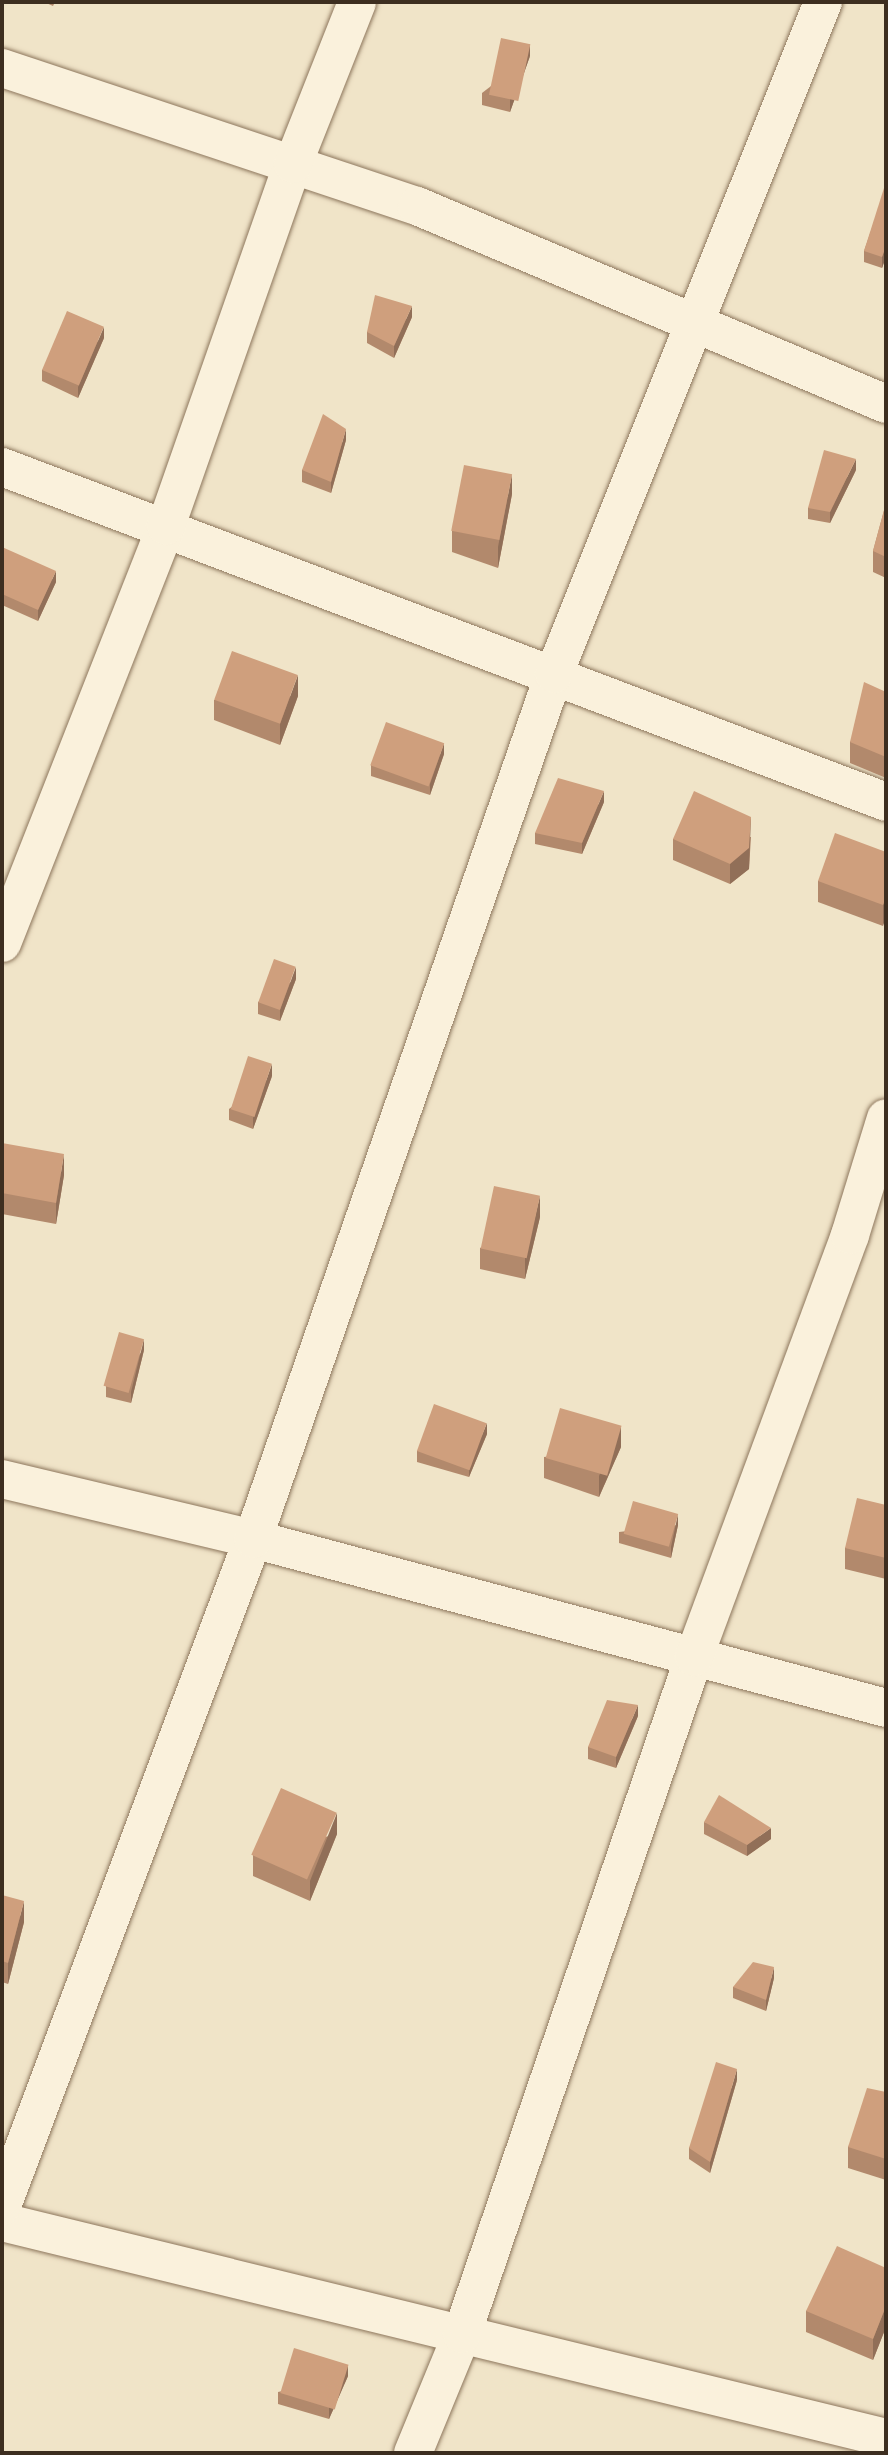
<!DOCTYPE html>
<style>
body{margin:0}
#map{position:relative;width:888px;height:2455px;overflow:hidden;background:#f0e4c8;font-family:Spectral,serif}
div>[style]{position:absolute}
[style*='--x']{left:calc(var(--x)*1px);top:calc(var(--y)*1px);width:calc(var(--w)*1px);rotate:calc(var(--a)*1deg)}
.roads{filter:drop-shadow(0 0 2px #8d765c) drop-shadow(0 0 2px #8d765c)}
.street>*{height:38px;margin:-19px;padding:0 19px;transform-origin:19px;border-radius:19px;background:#faf1dc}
.secondary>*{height:38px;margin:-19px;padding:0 19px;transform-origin:19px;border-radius:19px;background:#faf1dc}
.wall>*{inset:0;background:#b2896c}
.shaded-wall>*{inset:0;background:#916f58}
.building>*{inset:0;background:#cf9f7d;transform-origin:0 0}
span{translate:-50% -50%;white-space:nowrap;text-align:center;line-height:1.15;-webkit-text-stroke:6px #f7eed8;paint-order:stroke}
.frame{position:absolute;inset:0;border:4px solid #3d2e20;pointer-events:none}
</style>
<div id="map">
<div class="roads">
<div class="street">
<div style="--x:2;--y:68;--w:437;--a:18.4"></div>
<div style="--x:417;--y:206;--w:509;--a:22.89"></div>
<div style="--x:2;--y:467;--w:945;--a:20.75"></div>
<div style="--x:2;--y:943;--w:448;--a:-68.5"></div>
<div style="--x:166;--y:526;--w:384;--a:-70.7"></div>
<div style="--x:293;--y:164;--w:174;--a:-68.4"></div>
<div style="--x:2;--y:1479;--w:258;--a:13.4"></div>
<div style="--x:253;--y:1539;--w:655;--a:14.95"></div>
<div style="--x:2;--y:2222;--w:910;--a:13.73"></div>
<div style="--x:413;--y:2453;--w:129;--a:-67.6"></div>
<div style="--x:462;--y:2334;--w:716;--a:-71.08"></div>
<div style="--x:694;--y:1657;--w:450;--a:-69.7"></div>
<div style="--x:850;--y:1235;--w:122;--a:-72.9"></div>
</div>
<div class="secondary">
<div style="--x:2;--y:2206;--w:713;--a:-69.38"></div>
<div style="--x:253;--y:1539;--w:916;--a:-70.81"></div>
<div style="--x:554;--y:674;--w:724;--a:-68.18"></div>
</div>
</div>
<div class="wall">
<div style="clip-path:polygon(44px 2px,55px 2px,53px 6px)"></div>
<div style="clip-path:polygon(530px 56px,510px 112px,482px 105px,482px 93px)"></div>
<div style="clip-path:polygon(886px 188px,886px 257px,882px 268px,864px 262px,864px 251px)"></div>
<div style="clip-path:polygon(412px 317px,394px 358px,367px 343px,367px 332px)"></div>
<div style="clip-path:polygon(104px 338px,78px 398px,42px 381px,42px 370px)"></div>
<div style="clip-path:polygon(346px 440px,331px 493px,302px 482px,302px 470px)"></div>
<div style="clip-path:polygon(856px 470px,830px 523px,808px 519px,808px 508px)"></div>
<div style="clip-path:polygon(512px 494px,498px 568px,452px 552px,452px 531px)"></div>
<div style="clip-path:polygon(886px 503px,886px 578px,873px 572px,873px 551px)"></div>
<div style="clip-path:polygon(2px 547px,56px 582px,38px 621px,2px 605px)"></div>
<div style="clip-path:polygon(886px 692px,886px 778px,850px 763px,850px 742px)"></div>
<div style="clip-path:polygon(298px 696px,280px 745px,214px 720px,214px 700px)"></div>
<div style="clip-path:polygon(444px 754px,430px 795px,371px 776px,371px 765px)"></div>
<div style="clip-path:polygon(604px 802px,582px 854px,535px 844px,535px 833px)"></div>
<div style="clip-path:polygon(751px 837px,749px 869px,730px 884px,673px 860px,673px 839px)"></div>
<div style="clip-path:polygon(886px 852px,883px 926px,818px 902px,818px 881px)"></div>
<div style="clip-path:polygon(296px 979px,280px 1021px,258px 1014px,258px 1002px)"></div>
<div style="clip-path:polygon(272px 1076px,253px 1129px,229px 1120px,229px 1109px)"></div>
<div style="clip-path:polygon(2px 1143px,64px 1175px,56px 1224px,2px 1214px)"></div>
<div style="clip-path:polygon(540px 1217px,525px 1279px,480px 1269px,480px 1248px)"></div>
<div style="clip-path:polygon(144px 1350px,131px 1403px,106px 1397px,106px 1386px)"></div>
<div style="clip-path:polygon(487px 1434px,469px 1477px,417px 1462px,417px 1451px)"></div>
<div style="clip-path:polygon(621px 1447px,599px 1497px,544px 1478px,544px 1457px)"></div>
<div style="clip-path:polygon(886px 1505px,886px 1579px,845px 1569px,845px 1548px)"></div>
<div style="clip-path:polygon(678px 1525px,671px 1558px,619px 1543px,619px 1532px)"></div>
<div style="clip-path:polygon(638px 1716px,616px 1768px,588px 1759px,588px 1747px)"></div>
<div style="clip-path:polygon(704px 1822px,771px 1839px,747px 1856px,704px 1834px)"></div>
<div style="clip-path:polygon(337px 1834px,310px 1901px,253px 1876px,253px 1855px)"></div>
<div style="clip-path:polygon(2px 1895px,24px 1922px,8px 1984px,2px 1982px)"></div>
<div style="clip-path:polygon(774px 1978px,766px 2011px,733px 1998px,733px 1987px)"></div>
<div style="clip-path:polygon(737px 2080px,710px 2173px,689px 2159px,689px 2148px)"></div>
<div style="clip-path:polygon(886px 2092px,886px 2180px,848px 2168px,848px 2147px)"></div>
<div style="clip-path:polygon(886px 2268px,886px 2327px,873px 2360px,806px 2332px,806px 2311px)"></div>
<div style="clip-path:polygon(348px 2376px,329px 2419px,278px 2404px,278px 2392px)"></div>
</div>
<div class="shaded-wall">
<div style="clip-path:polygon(530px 44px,530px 56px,510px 112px,510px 100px)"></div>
<div style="clip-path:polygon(886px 246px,886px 257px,882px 268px,882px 257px)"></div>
<div style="clip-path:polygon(412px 306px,412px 317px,394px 358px,394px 346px)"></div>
<div style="clip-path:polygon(104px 327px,104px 338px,78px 398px,78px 387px)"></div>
<div style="clip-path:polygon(346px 429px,346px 440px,331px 493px,331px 482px)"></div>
<div style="clip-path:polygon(856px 459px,856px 470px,830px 523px,830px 512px)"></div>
<div style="clip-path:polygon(512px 474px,512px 494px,498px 568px,498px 547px)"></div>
<div style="clip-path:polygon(56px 571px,56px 582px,38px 621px,38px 610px)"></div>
<div style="clip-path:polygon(298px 675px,298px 696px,280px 745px,280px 724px)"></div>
<div style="clip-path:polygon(444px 743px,444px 754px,430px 795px,430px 784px)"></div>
<div style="clip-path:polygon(604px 791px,604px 802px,582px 854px,582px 843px)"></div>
<div style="clip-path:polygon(751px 817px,749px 869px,730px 884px,730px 864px)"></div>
<div style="clip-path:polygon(886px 897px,886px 917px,883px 926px,883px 905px)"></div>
<div style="clip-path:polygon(296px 967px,296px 979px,280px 1021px,280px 1010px)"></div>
<div style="clip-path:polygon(272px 1064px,272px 1076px,253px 1129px,253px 1118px)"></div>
<div style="clip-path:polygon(64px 1154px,64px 1175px,56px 1224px,56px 1203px)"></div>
<div style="clip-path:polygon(540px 1196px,540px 1217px,525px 1279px,525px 1258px)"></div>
<div style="clip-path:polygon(144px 1339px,144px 1350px,131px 1403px,131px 1392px)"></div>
<div style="clip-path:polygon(487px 1423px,487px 1434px,469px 1477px,469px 1466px)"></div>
<div style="clip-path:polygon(621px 1426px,621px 1447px,599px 1497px,599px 1476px)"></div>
<div style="clip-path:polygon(678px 1514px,678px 1525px,671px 1558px,671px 1547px)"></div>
<div style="clip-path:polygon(638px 1705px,638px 1716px,616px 1768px,616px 1757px)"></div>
<div style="clip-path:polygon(337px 1813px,337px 1834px,310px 1901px,310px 1881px)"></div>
<div style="clip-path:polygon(771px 1828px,771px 1839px,747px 1856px,747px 1845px)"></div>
<div style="clip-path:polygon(24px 1901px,24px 1922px,8px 1984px,8px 1963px)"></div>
<div style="clip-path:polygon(774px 1967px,774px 1978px,766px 2011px,766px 2000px)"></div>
<div style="clip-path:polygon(737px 2069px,737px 2080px,710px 2173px,710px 2162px)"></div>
<div style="clip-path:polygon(886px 2306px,886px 2327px,873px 2360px,873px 2339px)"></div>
<div style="clip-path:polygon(348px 2365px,348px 2376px,329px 2419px,329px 2408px)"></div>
</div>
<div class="building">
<div style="left:501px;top:38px;width:30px;height:58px;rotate:12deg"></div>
<div style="clip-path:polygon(884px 188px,886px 188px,886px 246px,882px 257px,864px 251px)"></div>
<div style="clip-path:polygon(375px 295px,412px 306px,394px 346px,367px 332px)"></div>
<div style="left:67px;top:311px;width:40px;height:64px;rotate:23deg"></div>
<div style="clip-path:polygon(323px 414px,346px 429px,331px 482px,302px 470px)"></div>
<div style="clip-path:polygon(824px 450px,856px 459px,830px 512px,808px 508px)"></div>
<div style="left:464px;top:465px;width:49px;height:67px;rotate:11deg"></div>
<div style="clip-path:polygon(886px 503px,886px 557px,873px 551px)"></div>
<div style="clip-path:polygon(2px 547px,56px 571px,38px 610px,2px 594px)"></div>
<div style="left:232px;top:651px;width:70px;height:52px;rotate:20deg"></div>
<div style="clip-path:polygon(864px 682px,886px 692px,886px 757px,850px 742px)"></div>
<div style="left:386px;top:722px;width:62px;height:46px;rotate:20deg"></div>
<div style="clip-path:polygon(558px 778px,604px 791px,582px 843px,535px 833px)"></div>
<div style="clip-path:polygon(694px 791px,751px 817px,749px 848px,730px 864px,673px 839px)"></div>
<div style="clip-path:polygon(835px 833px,886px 852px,886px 897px,883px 905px,818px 881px)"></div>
<div style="left:274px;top:959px;width:23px;height:46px;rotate:20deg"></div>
<div style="left:248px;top:1056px;width:25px;height:56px;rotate:18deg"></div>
<div style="clip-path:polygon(2px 1143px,64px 1154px,56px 1203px,2px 1193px)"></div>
<div style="left:494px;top:1186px;width:47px;height:64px;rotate:12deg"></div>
<div style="left:119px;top:1332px;width:26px;height:56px;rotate:16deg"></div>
<div style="left:434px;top:1404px;width:56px;height:50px;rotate:20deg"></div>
<div style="left:560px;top:1408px;width:64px;height:52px;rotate:16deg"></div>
<div style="clip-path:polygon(857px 1498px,886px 1505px,886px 1558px,845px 1548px)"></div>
<div style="left:633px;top:1501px;width:47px;height:34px;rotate:16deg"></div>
<div style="clip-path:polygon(607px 1700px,638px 1705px,616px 1757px,588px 1747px)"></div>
<div style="left:281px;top:1788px;width:61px;height:73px;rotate:24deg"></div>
<div style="clip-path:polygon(719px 1795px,771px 1828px,747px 1845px,704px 1822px)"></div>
<div style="clip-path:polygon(2px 1895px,24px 1901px,8px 1963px,2px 1961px)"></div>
<div style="clip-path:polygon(753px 1962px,774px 1967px,766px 2000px,733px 1987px)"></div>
<div style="clip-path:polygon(716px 2062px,737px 2069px,710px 2162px,689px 2148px)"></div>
<div style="clip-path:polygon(867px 2088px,886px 2092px,886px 2159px,848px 2147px)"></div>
<div style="clip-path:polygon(837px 2246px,886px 2268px,886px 2306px,873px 2339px,806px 2311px)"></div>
<div style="left:294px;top:2348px;width:57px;height:47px;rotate:17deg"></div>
</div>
<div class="frame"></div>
</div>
